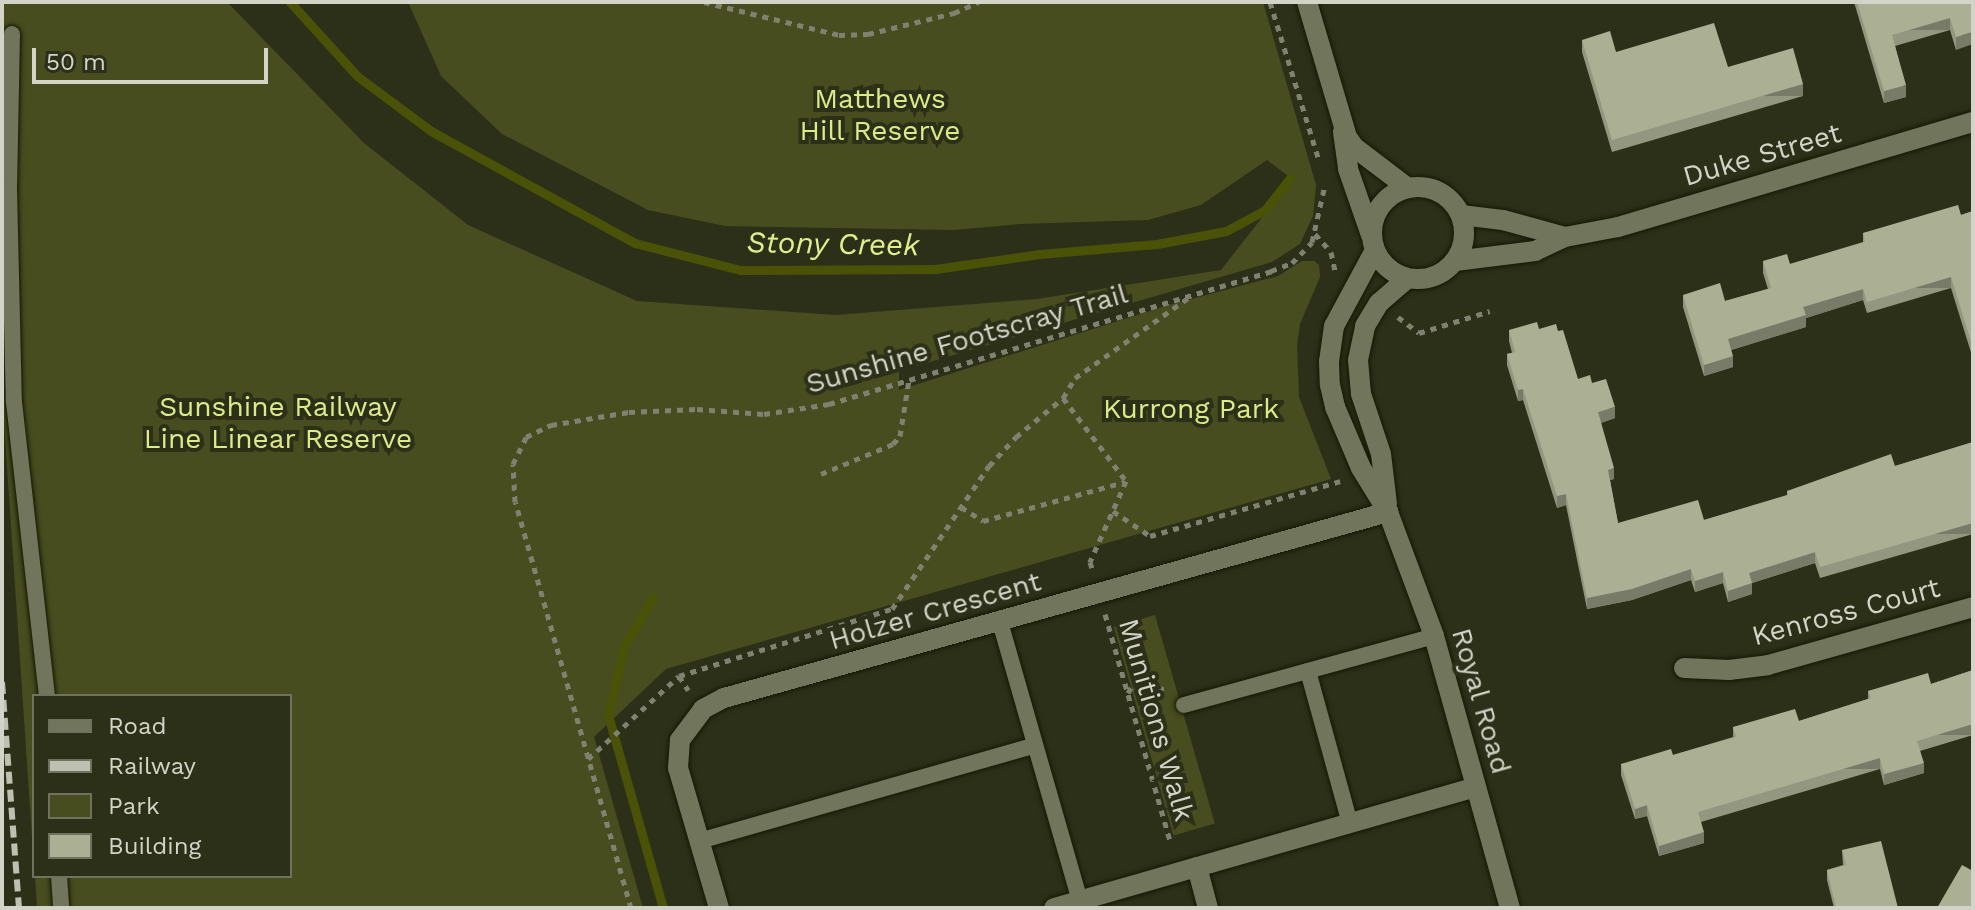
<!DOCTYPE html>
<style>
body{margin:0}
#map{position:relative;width:1975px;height:910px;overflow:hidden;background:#2d3019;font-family:"Work Sans",sans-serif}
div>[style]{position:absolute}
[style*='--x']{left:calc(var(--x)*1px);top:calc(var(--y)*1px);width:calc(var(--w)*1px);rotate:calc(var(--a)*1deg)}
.green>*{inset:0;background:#474d1e;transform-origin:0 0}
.stream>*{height:9px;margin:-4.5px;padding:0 4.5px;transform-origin:4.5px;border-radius:4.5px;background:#4a5208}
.path>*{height:5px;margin-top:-2.5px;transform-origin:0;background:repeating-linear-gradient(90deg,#7f8270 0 6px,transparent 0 12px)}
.roads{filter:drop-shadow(0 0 2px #151803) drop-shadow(0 0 2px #151803)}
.lane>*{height:16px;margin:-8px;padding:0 8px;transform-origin:8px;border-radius:8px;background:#70755b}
.street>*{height:20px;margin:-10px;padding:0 10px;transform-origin:10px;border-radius:10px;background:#70755b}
.street>.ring{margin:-10px;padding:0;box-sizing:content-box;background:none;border:20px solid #70755b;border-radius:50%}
.rail>*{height:6px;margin-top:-3px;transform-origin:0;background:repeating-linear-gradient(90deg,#bec1b2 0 12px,transparent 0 18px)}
.wall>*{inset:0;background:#939780}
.shaded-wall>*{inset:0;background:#787b68;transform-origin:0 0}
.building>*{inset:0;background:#abb095}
span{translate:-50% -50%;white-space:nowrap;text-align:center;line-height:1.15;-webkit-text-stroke:8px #2d3019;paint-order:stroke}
.park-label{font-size:28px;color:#dcea8a}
.street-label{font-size:28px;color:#d1d4c6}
.water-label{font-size:30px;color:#e0ee8e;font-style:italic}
.frame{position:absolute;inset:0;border:4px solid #d1d4c6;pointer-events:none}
.legend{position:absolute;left:32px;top:694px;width:260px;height:184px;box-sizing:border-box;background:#2d3019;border:2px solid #6f725e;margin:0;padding:10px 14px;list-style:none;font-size:24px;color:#d1d4c6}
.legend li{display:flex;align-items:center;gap:16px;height:40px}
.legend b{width:40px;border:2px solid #6f725e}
.scale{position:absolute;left:32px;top:48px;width:236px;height:36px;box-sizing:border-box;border:4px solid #d1d4c6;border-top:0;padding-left:10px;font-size:24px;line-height:28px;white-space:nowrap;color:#d1d4c6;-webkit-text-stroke:6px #2d3019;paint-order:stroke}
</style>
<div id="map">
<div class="green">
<div style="clip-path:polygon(2px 2px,227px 2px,364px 143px,468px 225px,637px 301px,836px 315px,1037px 299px,1221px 270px,1292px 179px,1267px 160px,1201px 205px,1148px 220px,1020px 224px,953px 230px,725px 226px,648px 210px,502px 134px,441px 76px,408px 2px,1263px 2px,1316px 185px,1313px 216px,1300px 244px,1272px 262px,899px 371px,899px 390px,1169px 305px,1278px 276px,1302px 261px,1314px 261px,1319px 265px,1320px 277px,1300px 324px,1297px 345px,1299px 397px,1331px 479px,666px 669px,594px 737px,643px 908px,37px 908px,35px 876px,290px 876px,290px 696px,34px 696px,34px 867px,2px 392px)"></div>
<div style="left:1155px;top:615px;width:217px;height:43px;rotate:74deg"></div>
</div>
<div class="stream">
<div style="--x:290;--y:2;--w:100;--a:47.8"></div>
<div style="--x:357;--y:76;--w:92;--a:36.6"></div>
<div style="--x:431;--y:131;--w:233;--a:28.8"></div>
<div style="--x:635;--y:243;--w:108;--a:14.4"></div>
<div style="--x:740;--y:270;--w:195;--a:-0.3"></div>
<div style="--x:935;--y:269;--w:106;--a:-8.1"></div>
<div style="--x:1040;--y:254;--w:117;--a:-4.9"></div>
<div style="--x:1157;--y:244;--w:70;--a:-10.7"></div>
<div style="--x:1226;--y:231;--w:44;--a:-28.3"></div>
<div style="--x:1265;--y:210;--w:41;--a:-52"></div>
<div style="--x:653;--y:597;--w:57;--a:120.6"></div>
<div style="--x:624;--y:646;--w:71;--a:103.1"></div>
<div style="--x:608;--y:715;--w:201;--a:74.1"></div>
</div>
<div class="path">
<div style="--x:704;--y:2;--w:139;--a:13.7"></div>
<div style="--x:839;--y:35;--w:29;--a:-2"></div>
<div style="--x:868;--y:34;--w:89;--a:-13.7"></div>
<div style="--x:954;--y:13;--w:27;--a:-24"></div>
<div style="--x:1270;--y:2;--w:165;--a:72.8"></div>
<div style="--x:1315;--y:234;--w:24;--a:48"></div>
<div style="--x:1331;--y:252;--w:19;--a:78"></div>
<div style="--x:1398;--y:317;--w:26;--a:37"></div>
<div style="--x:1419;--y:333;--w:74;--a:-17.2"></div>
<div style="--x:1063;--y:398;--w:104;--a:52.8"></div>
<div style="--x:1126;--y:481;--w:89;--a:114"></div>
<div style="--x:1090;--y:562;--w:6;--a:72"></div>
<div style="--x:821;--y:474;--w:78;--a:-22.6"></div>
<div style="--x:893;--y:444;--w:11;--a:-49"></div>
<div style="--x:900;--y:436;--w:57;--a:-80.9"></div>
<div style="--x:961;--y:507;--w:26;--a:32"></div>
<div style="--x:983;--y:521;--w:147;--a:-15.4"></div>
<div style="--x:1113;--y:511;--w:45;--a:34"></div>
<div style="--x:1150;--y:536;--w:198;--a:-16.1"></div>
<div style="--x:1105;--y:614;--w:236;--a:74"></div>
<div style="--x:1130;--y:619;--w:47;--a:73.9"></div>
<div style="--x:1143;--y:664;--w:19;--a:115"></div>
<div style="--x:679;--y:676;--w:223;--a:-17.5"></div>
<div style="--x:892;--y:609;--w:173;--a:-55.9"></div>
<div style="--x:989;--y:466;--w:40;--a:-47"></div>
<div style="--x:1016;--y:437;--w:61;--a:-39.7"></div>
<div style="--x:1063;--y:398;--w:23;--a:-59"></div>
<div style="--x:1075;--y:378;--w:142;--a:-35.3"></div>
<div style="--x:1128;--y:693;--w:14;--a:-60"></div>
<div style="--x:1135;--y:681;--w:35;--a:16"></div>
<div style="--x:588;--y:759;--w:123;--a:-42.4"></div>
<div style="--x:679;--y:676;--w:17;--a:57"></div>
<div style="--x:631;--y:908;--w:422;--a:-105.9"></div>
<div style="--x:515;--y:502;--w:38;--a:-93"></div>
<div style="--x:513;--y:464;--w:30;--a:-64"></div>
<div style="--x:526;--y:437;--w:28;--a:-26"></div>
<div style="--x:551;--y:425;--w:79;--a:-9.5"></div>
<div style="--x:629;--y:412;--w:68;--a:-2.5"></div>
<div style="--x:697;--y:409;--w:67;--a:4.3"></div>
<div style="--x:764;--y:414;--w:66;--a:-8.7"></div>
<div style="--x:829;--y:404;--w:462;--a:-16.7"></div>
<div style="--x:1271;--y:271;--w:22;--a:-21"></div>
<div style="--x:1292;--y:263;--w:29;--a:-46"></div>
<div style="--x:1312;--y:242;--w:58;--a:-77.2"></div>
</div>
<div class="roads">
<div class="lane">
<div style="--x:12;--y:34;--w:154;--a:91.1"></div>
<div style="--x:9;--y:188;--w:214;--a:88.7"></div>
<div style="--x:14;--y:402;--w:296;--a:83.6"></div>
<div style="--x:1000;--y:622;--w:290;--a:74"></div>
<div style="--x:1308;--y:671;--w:158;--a:74.6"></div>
<div style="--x:1184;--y:705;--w:259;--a:-15.4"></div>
<div style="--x:699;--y:841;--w:349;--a:-15.9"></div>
<div style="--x:59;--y:876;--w:32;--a:86"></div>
</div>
<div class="street">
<div style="--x:1307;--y:2;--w:141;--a:73.5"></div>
<div style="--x:1347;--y:137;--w:12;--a:55"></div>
<div style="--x:1354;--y:147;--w:68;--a:37.2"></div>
<div style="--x:1343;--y:132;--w:37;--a:82"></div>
<div style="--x:1348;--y:169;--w:70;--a:70.8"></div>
<div class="ring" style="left:1372px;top:187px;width:72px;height:72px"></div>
<div style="--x:1461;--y:215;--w:42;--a:6.8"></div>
<div style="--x:1503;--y:220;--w:64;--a:15.3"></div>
<div style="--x:1375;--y:250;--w:86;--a:118.3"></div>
<div style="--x:1334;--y:326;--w:36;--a:98"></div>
<div style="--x:1329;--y:362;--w:23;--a:88"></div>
<div style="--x:1330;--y:385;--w:23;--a:77"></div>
<div style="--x:1335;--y:407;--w:66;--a:66.9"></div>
<div style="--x:1361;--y:468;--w:52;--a:58.5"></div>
<div style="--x:1388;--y:512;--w:132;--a:69.6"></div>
<div style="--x:1434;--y:636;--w:282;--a:74.4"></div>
<div style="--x:1455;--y:261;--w:81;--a:-7.1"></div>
<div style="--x:1535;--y:251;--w:33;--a:-25"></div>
<div style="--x:1565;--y:237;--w:54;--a:-10.7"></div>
<div style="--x:1618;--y:227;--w:370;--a:-16.5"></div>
<div style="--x:1387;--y:504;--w:50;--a:-96.8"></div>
<div style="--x:1381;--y:454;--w:63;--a:-108.4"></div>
<div style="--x:1361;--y:394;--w:34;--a:-95"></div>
<div style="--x:1358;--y:360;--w:35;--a:-78"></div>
<div style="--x:1365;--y:326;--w:27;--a:-59"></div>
<div style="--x:1379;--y:303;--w:37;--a:-41"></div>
<div style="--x:1684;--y:668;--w:45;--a:2.5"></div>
<div style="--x:1729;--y:670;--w:39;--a:-7"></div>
<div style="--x:1768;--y:665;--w:213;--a:-15.8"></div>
<div style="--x:1197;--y:867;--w:42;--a:75"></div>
<div style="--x:719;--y:908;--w:146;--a:-106.3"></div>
<div style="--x:678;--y:768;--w:28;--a:-86"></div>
<div style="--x:680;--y:740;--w:39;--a:-53"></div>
<div style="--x:703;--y:709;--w:24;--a:-28"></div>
<div style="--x:724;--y:698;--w:690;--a:-15.65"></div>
<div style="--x:1054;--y:908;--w:439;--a:-16"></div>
</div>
</div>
<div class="rail">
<div style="--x:2;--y:682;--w:227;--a:85.7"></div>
</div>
<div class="wall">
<div style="clip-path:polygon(1854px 2px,1973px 2px,1956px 50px,1950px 30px,1895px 46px,1906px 97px,1884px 103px)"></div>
<div style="clip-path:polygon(1582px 40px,1616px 52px,1728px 67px,1803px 96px,1612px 152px,1582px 52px)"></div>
<div style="clip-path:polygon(1973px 211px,1973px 359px,1951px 288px,1867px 313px,1863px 300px,1806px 318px,1806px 327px,1731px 350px,1733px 367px,1704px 376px,1683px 307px,1683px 295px,1725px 301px,1768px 289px,1763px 273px,1763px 261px,1790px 264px,1863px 242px,1863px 233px,1961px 215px)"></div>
<div style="clip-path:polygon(1539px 329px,1578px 379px,1592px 383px,1615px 418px,1601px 423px,1614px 479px,1610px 480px,1618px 523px,1704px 520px,1787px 495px,1787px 491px,1895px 466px,1973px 442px,1973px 534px,1820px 578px,1815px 563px,1752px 583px,1752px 594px,1728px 602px,1723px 583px,1695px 592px,1691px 580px,1632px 600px,1587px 609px,1566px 505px,1557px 508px,1523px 400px,1518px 401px,1507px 365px,1507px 354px,1512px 353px,1509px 341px,1509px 330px)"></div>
<div style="clip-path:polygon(1973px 670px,1973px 735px,1920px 751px,1924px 773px,1884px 785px,1880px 769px,1701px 822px,1704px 843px,1659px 856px,1647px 816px,1635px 819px,1621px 775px,1621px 764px,1673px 755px,1733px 737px,1733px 727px,1799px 721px,1868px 699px,1868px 691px,1931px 684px)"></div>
<div style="clip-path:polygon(1842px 850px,1898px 908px,1834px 908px,1827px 880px,1827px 870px,1843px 865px)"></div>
</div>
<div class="shaded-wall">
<div style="left:1950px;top:18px;width:12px;height:60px;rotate:90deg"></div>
<div style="clip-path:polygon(1973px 32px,1973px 44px,1956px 50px,1956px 37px)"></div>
<div style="left:1803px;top:84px;width:12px;height:199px;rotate:90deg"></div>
<div style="clip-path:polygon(1906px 85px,1906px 97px,1884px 103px,1884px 91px)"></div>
<div style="left:1951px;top:277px;width:11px;height:88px;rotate:90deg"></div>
<div style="clip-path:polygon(1863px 289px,1863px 300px,1806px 318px,1806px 327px,1728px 351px,1728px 339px,1803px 307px)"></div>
<div style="clip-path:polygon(1733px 356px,1733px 367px,1704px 376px,1704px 365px)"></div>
<div style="clip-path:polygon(1523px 389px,1523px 400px,1518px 401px,1518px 390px)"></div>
<div style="clip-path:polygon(1615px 407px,1615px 418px,1598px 424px,1598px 412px)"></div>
<div style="clip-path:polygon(1614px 468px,1614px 479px,1608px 481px,1608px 470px)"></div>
<div style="clip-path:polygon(1566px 494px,1566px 505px,1557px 508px,1557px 496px)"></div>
<div style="left:1973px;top:523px;width:11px;height:159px;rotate:90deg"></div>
<div style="clip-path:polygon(1815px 552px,1815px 563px,1752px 583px,1752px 594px,1728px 602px,1728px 591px,1749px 573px)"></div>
<div style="clip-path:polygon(1691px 569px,1691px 580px,1632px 600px,1587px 609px,1587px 598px)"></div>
<div style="clip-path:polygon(1723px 572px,1723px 583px,1695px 592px,1695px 581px)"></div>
<div style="left:1973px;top:724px;width:11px;height:59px;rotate:90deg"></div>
<div style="left:1880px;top:758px;width:11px;height:190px;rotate:90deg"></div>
<div style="clip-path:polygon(1924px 763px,1924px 773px,1884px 785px,1884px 774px)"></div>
<div style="clip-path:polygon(1647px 805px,1647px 816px,1635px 819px,1635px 809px)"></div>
<div style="clip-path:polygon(1704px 832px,1704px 843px,1659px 856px,1659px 846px)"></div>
</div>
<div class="building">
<div style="clip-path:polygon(1857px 2px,1973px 2px,1973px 32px,1956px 37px,1950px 18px,1892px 35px,1906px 85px,1884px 91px)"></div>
<div style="clip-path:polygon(1714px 23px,1728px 67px,1793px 48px,1803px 84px,1612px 140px,1582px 40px,1610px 31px,1616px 52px)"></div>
<div style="clip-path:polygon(1958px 205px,1961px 215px,1973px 211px,1973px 348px,1951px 277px,1867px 302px,1863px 289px,1803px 307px,1806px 315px,1728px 339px,1733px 356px,1704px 365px,1683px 295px,1720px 283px,1725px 301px,1771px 288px,1763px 261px,1787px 254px,1790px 264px,1865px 242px,1863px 233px)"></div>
<div style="clip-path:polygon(1537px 322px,1539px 329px,1556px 324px,1558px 331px,1563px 330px,1578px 379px,1590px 375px,1592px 383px,1606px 379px,1615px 407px,1598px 412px,1614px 468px,1608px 470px,1618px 523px,1698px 500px,1704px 520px,1788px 495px,1787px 491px,1891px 454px,1895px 466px,1973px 442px,1973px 523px,1820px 567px,1815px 552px,1749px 573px,1752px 583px,1728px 591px,1723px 572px,1695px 581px,1691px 569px,1632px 589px,1587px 598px,1566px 494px,1557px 496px,1523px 389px,1518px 390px,1507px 354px,1515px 352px,1509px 330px)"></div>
<div style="clip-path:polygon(1973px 670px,1973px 724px,1917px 741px,1924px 763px,1884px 774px,1880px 758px,1698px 812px,1704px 832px,1659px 846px,1647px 805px,1635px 809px,1621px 764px,1671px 749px,1673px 755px,1736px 737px,1733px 727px,1795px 709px,1799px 721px,1871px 698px,1868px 691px,1928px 673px,1931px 684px)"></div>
<div style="clip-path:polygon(1881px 841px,1898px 908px,1836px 908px,1827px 870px,1846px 865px,1842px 850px)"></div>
<div style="clip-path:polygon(1962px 865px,1973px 871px,1973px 908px,1937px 908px)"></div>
</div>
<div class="park-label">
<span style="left:880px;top:115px">Matthews<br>Hill Reserve</span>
<span style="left:278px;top:423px">Sunshine Railway<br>Line Linear Reserve</span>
<span style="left:1191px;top:409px">Kurrong Park</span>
</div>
<div class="street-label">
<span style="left:1762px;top:155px;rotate:-16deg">Duke Street</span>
<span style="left:967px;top:339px;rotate:-16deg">Sunshine Footscray Trail</span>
<span style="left:935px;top:611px;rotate:-16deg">Holzer Crescent</span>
<span style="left:1846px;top:612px;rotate:-15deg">Kenross Court</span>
<span style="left:1481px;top:701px;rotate:74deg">Royal Road</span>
<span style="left:1156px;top:720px;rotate:74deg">Munitions Walk</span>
</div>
<div class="water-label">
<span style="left:833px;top:244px;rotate:1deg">Stony Creek</span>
</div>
<div class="frame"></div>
<ul class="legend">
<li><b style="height:10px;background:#70755b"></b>Road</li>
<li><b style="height:10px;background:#bec1b2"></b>Railway</li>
<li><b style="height:22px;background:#474d1e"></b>Park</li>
<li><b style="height:22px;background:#abb095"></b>Building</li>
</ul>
<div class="scale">50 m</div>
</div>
